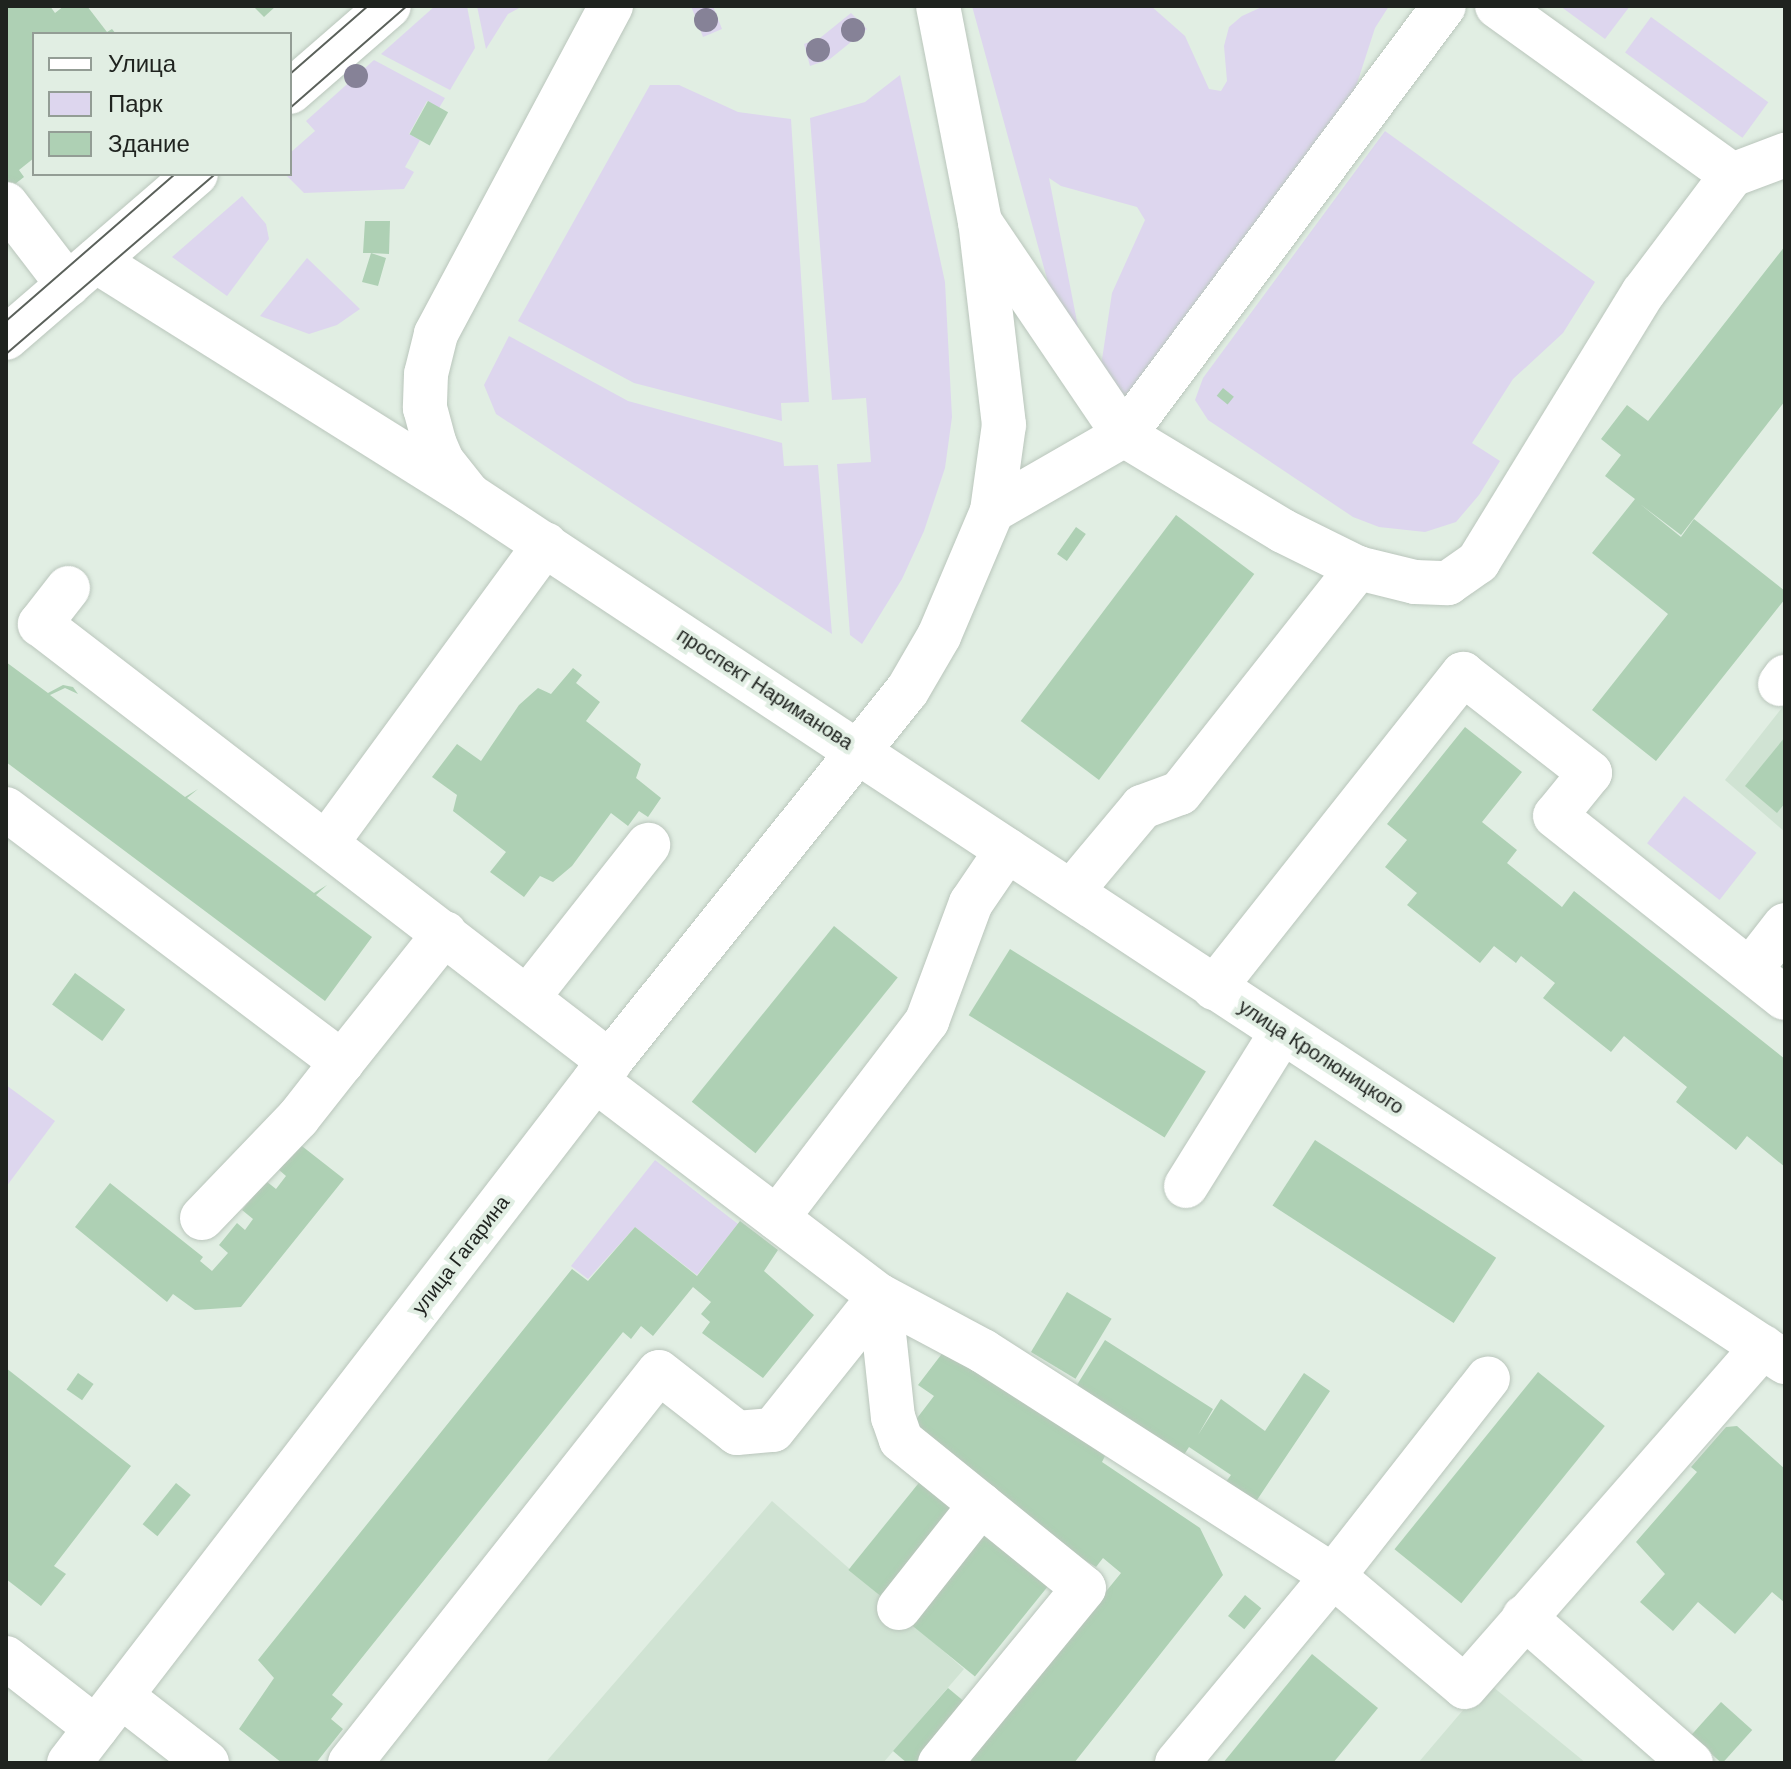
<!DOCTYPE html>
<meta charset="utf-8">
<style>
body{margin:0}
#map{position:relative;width:1791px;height:1769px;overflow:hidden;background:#e1eee3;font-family:Arial,sans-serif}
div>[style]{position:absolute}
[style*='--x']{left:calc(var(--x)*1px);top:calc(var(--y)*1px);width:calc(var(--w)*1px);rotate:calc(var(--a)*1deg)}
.built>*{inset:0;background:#d0e3d3}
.green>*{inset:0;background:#ddd6ee;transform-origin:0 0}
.building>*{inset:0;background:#aed0b4;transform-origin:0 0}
.roads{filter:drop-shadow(0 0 2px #bac6bc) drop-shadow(0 0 2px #bac6bc)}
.minor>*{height:44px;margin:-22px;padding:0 22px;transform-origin:22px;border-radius:22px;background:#fff}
.major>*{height:44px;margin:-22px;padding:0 22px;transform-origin:22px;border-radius:22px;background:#fff}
.tram>*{height:2px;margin:-1px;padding:0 1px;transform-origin:1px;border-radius:1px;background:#5b615b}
.trees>*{width:24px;height:24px;margin:-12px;border-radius:50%;background:#868297}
span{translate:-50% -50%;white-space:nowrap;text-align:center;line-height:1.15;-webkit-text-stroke:8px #e1eee3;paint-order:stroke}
.street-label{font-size:20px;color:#1f231f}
.frame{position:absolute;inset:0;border:8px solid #1f231f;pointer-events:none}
.legend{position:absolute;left:32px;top:32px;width:260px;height:144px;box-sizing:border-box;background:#e1eee3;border:2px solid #939d95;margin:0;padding:10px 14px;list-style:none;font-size:24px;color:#1f231f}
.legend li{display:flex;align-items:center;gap:16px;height:40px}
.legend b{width:40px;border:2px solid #939d95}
</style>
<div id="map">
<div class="built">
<div style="clip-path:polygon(1785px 704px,1785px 832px,1725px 780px)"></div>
<div style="clip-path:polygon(772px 1501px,964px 1669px,883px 1763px,545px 1763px)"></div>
<div style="clip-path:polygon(1487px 1682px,1586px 1763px,1418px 1763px)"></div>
</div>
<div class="green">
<div style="clip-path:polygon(435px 6px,467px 6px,475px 48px,450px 90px,381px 54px)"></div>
<div style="clip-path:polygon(477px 6px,523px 6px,508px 14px,486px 49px)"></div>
<div style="clip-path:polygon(691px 6px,713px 6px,722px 29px,703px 37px)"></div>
<div style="clip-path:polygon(972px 6px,1151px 6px,1185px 36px,1209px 89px,1221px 91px,1227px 81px,1224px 46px,1229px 27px,1242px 16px,1264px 6px,1389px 6px,1375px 28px,1351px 102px,1127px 396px,1120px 398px,1101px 366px,1112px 293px,1145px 220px,1137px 207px,1061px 186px,1049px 178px,1080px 337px,1052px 297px)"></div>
<div style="clip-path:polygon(1560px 6px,1630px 6px,1605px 39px)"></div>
<div style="clip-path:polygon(851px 13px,867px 29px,830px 59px,810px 66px,804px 44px,820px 38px)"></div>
<div style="left:1651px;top:17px;width:145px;height:44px;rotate:36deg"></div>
<div style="clip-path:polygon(374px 60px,445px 98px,439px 108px,427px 101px,409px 134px,420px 140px,405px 167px,414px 172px,404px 189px,304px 193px,285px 174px,290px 174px,290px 153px,315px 131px,306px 121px)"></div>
<div style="clip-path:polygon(900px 75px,945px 282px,952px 417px,945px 468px,924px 531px,902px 579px,862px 644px,850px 635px,837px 464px,871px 462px,866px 398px,832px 400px,810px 118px,865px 102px)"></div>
<div style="clip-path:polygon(650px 85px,679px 85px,738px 112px,791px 119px,809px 402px,781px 403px,782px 421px,634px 383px,518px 321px)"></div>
<div style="clip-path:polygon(1385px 131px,1595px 282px,1563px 333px,1513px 379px,1472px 443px,1500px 461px,1479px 495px,1456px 522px,1425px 532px,1379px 527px,1353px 517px,1208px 420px,1195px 400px,1203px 378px)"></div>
<div style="clip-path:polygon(242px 196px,266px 224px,269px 239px,227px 296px,172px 257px)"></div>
<div style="clip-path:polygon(307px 258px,360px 309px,337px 325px,309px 334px,260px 316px)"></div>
<div style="clip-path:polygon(509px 336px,628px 401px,782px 443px,784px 466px,818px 465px,832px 634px,496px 414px,484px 385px)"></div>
<div style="left:1684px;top:796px;width:92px;height:60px;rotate:38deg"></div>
<div style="clip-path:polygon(6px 1085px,55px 1121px,6px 1187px)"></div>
<div style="clip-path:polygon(655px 1160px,738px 1224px,697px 1275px,635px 1227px,588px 1279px,571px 1266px)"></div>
</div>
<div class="building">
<div style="clip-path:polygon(6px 6px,50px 6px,55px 13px,64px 6px,87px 6px,107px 32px,112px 29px,116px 34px,34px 34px,34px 158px,19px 170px,24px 177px,6px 191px)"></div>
<div style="clip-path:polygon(253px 6px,276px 6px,264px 17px)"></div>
<div style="left:428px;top:101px;width:23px;height:38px;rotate:29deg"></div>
<div style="clip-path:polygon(365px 221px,390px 221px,389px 254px,371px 253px,386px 258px,378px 286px,362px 282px,371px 253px,363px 253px)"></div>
<div style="clip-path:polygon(1785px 246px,1785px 401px,1681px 535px,1640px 504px,1681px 537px,1694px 519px,1785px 591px,1785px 599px,1656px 761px,1592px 710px,1668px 614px,1592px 553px,1635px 499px,1605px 476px,1621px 455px,1601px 439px,1627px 405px,1648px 421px)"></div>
<div style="left:1223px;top:388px;width:14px;height:10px;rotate:39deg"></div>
<div style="left:1176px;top:515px;width:98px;height:258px;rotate:37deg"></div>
<div style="left:1076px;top:527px;width:12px;height:33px;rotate:35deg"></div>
<div style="clip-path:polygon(6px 662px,48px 693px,63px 685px,73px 687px,78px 694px,65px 688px,50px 695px,185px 797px,198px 789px,187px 798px,314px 893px,327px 885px,316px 895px,372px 937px,325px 1001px,6px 762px)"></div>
<div style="clip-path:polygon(573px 668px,582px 675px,576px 683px,600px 702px,586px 721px,641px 764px,636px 778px,661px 798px,648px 817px,639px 811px,628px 826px,611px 813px,572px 866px,553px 882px,540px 876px,524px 897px,490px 872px,506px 852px,453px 811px,457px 795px,432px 777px,457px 744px,481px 761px,519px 705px,538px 688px,551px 694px)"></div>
<div style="clip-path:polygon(1465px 727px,1522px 772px,1482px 822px,1517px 850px,1507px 863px,1562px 907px,1574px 891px,1785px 1059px,1785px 1167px,1747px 1136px,1736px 1150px,1676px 1102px,1687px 1087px,1624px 1036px,1611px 1052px,1543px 998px,1555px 983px,1521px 956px,1516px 963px,1494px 946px,1480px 963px,1407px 905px,1417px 893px,1385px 867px,1407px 840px,1387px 824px)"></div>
<div style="clip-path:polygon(1785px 737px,1785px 803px,1777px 813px,1745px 786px)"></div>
<div style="left:834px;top:926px;width:82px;height:226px;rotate:39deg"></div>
<div style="left:1010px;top:949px;width:231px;height:78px;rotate:32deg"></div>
<div style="left:75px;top:973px;width:62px;height:39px;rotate:36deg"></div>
<div style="left:1315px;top:1140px;width:216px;height:78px;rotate:33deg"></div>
<div style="clip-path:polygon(298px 1143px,344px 1179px,241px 1307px,195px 1310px,173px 1294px,167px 1302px,75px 1227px,110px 1183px,203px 1257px,200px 1261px,212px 1271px,228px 1253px,219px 1245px,237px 1223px,245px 1230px,253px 1219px,242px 1210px,266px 1181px,276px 1189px,286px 1176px,278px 1169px)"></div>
<div style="clip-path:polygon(740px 1221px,778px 1250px,764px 1271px,814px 1315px,763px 1378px,702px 1333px,710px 1322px,701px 1314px,711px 1302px,693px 1287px,653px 1336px,641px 1326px,631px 1339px,623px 1332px,332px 1695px,343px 1704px,331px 1719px,343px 1729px,316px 1763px,282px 1763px,239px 1729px,274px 1678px,258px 1660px,572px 1269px,588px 1281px,635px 1227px,697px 1276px)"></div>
<div style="left:1067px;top:1292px;width:52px;height:70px;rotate:31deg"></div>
<div style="clip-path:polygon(1105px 1340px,1213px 1409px,1198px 1435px,1221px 1399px,1265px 1431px,1304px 1373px,1330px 1391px,1255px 1503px,1225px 1483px,1231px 1475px,1189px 1447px,1178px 1464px,1070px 1396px)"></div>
<div style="clip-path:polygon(944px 1351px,1044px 1413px,1105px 1456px,1102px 1462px,1200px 1528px,1223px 1575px,1074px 1763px,967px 1763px,1121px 1573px,1103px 1558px,1096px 1567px,1076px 1555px,911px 1426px,934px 1396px,918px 1385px)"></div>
<div style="clip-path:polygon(6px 1368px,131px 1466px,54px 1566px,66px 1574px,41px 1606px,6px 1579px)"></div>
<div style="left:1538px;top:1372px;width:86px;height:228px;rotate:39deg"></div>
<div style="left:78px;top:1373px;width:19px;height:20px;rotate:35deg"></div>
<div style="clip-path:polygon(1737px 1426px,1785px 1469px,1785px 1603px,1772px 1592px,1735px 1634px,1698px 1602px,1673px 1631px,1640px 1602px,1665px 1574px,1636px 1542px,1697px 1472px,1691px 1467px,1726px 1427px)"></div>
<div style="left:922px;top:1479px;width:43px;height:117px;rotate:39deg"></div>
<div style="left:176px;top:1483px;width:19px;height:53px;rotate:39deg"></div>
<div style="left:988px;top:1530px;width:82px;height:122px;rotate:39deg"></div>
<div style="left:1245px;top:1595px;width:21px;height:27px;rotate:39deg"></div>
<div style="clip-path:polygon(1312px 1654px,1378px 1708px,1333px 1763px,1223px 1763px)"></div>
<div style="clip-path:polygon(948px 1688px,966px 1703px,915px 1763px,907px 1763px,893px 1751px)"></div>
<div style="left:1721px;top:1702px;width:42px;height:45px;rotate:42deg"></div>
</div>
<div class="roads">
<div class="minor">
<div style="--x:1497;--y:6;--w:289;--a:35.7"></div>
<div style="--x:290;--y:92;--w:131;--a:-41"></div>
<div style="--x:6;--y:204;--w:102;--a:52.6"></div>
<div style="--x:980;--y:222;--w:257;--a:55.9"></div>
<div style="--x:1124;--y:435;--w:186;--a:31.1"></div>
<div style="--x:1283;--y:531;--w:84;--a:26.3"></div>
<div style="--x:1358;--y:568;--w:59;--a:13.8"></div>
<div style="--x:1415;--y:582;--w:33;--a:2"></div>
<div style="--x:1448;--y:583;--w:37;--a:-35"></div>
<div style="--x:1478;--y:562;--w:316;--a:-58.5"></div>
<div style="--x:1643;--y:293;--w:148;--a:-53"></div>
<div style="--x:1732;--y:175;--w:57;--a:-20.7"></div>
<div style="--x:96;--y:261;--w:440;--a:32.1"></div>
<div style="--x:6;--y:338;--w:251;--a:-40.8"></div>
<div style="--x:992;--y:511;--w:152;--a:-29.9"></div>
<div style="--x:1124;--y:435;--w:535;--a:-53.28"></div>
<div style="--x:68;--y:588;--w:46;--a:127.9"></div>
<div style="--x:40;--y:624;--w:719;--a:37.54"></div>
<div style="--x:1780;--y:684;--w:9;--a:-54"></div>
<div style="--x:858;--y:752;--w:1110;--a:33.35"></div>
<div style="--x:6;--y:809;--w:421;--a:37"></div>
<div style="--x:342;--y:1062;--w:165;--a:-51.4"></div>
<div style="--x:328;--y:841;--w:368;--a:-53.8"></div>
<div style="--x:1071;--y:892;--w:111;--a:-50.1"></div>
<div style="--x:1142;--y:807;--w:40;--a:-20.2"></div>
<div style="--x:1180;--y:793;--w:287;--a:-51.7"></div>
<div style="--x:1750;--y:970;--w:57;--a:-52.1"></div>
<div style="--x:1214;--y:988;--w:401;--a:-51.6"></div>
<div style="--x:1463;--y:674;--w:161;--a:37.9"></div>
<div style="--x:1590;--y:773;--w:55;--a:129.1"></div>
<div style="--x:1555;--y:816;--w:293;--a:38.4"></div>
<div style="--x:528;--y:997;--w:194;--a:-51.7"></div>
<div style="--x:595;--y:1080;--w:358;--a:37.2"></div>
<div style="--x:880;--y:1296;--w:122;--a:83.9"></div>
<div style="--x:893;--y:1417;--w:24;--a:71"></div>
<div style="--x:901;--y:1440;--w:235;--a:39"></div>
<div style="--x:1084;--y:1588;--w:227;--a:129.4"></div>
<div style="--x:1186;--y:1186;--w:181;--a:-58.1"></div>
<div style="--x:202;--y:1218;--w:139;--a:-46.2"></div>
<div style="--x:298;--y:1118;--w:71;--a:-51.8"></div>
<div style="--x:777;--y:1218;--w:248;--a:-52.7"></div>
<div style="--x:927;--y:1021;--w:126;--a:-69.6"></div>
<div style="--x:971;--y:903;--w:64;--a:-55.8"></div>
<div style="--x:899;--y:1608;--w:132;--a:-51.7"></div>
<div style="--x:1524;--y:1617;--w:222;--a:41.2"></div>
<div style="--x:6;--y:1658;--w:114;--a:37.9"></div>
<div style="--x:121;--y:1696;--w:109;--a:37.9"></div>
<div style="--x:350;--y:1763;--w:498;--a:-51.7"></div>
<div style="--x:659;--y:1372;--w:99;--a:38"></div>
<div style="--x:737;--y:1433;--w:36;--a:-5"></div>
<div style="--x:773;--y:1430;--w:171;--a:-51.4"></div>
<div style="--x:880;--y:1296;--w:117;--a:28.1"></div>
<div style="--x:983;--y:1351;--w:416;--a:32.7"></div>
<div style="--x:1333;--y:1576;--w:251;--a:-51.9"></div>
<div style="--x:1177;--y:1763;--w:244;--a:-50.2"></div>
<div style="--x:1333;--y:1576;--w:172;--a:40.1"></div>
<div style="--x:1465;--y:1687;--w:452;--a:-48.8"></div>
</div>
<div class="major">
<div style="--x:611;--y:6;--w:372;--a:118.1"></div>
<div style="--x:436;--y:334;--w:41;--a:104"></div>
<div style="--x:426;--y:374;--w:34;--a:92"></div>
<div style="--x:425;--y:408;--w:35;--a:75"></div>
<div style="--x:434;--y:442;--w:21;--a:67"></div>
<div style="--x:442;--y:461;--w:43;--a:51.5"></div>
<div style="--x:469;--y:495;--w:466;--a:33.5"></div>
<div style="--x:69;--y:1763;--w:862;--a:-52.4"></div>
<div style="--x:595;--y:1080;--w:499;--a:-51.3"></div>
<div style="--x:907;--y:691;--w:64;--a:-59.8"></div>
<div style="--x:939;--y:636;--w:136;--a:-67"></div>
<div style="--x:992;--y:511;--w:87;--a:-82.1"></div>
<div style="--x:1004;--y:425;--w:204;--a:-96.7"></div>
<div style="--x:980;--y:222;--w:220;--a:-101"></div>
</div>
</div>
<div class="tram">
<div style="--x:290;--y:74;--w:103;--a:-41.1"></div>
<div style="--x:290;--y:108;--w:155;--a:-41.1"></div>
<div style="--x:6;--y:321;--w:224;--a:-41"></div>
<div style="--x:6;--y:354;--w:276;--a:-40.7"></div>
</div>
<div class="trees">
<div style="left:706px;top:20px"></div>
<div style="left:853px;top:30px"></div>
<div style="left:818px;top:50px"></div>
<div style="left:356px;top:76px"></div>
</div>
<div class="street-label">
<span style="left:765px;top:689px;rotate:33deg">проспект Нариманова</span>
<span style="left:1321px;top:1057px;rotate:33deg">улица Кролюницкого</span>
<span style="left:461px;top:1255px;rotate:-52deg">улица Гагарина</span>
</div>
<div class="frame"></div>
<ul class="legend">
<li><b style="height:10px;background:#fff"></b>Улица</li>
<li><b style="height:22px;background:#ddd6ee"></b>Парк</li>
<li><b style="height:22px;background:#aed0b4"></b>Здание</li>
</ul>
</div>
